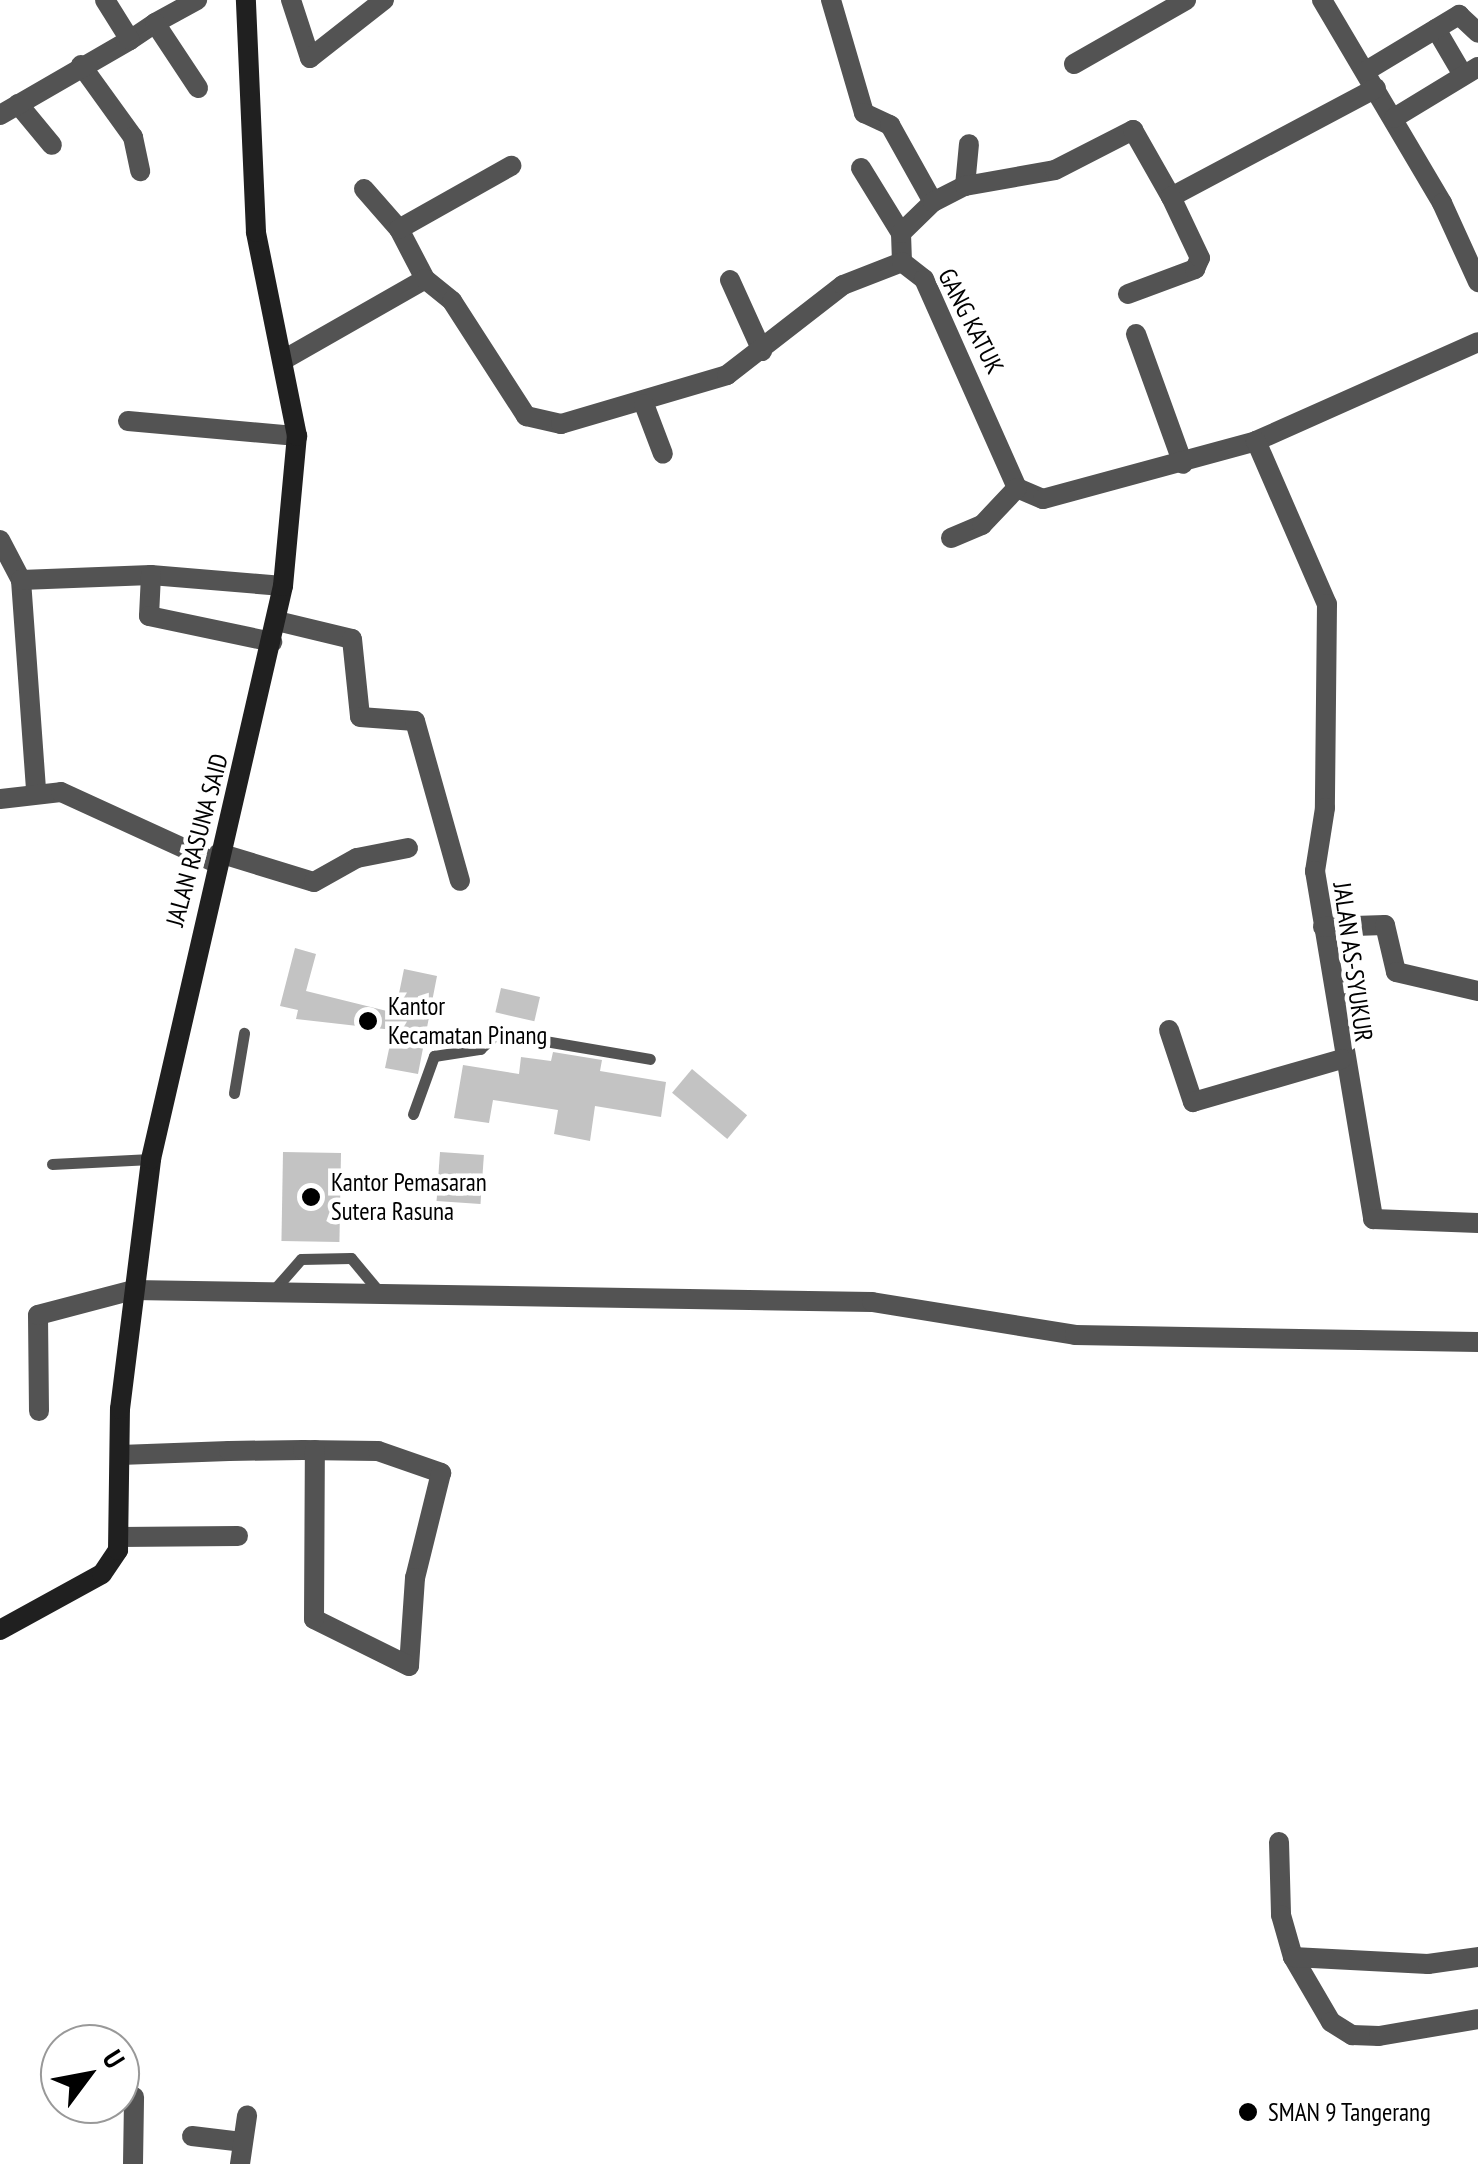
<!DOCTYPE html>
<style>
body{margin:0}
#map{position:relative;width:1478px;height:2164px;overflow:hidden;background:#fff;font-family:"PT Sans Narrow",sans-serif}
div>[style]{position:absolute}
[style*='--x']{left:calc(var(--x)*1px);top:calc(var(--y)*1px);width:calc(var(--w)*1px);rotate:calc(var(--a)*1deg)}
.building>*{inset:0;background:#c3c3c3;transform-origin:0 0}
.service>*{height:11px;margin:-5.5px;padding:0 5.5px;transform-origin:5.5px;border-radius:5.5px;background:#535353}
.minor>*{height:20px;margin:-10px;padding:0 10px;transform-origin:10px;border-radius:10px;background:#535353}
.secondary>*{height:20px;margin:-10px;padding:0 10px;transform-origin:10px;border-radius:10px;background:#202020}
.dots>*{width:28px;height:28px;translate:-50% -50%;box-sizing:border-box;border:5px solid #fff;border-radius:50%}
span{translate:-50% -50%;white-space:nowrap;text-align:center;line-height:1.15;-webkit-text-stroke:9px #fff;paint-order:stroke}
.street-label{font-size:25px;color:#000}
.poi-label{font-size:25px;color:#000}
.left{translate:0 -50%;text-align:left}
.north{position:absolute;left:40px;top:2024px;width:100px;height:100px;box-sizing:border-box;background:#fff;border:2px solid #999;border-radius:50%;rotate:58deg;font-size:28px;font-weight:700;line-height:40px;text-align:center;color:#000}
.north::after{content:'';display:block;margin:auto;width:35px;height:45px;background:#000;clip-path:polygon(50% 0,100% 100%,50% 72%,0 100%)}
</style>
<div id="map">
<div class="building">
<div style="clip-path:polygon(295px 948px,316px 954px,306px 991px,395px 1013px,404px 969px,437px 976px,418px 1074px,385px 1068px,393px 1030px,296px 1019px,298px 1010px,280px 1006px)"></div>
<div style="left:501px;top:988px;width:40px;height:25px;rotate:13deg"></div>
<div style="clip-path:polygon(553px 1052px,602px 1060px,600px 1071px,666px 1082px,661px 1117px,595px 1106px,590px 1141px,554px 1134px,558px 1110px,493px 1100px,489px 1123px,454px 1118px,463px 1065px,519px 1074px,521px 1057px,551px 1061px)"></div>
<div style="left:692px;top:1069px;width:72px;height:31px;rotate:40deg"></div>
<div style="left:283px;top:1152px;width:58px;height:89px;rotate:1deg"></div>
<div style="left:440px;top:1152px;width:44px;height:49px;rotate:4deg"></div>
</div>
<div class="service">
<div style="--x:234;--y:1093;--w:61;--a:-80.5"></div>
<div style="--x:413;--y:1114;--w:62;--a:-70.1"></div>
<div style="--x:434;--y:1056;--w:47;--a:-8.7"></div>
<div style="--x:480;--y:1049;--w:24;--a:-42"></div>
<div style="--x:498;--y:1033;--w:154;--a:9.7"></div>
<div style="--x:52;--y:1164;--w:99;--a:-2.9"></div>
<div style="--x:272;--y:1292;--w:44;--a:-48.7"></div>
<div style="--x:301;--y:1259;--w:50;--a:-1.1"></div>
<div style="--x:351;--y:1258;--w:47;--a:50.2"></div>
</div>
<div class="minor">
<div style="--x:291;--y:0;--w:61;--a:71.9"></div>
<div style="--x:310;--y:58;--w:94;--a:-38.1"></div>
<div style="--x:831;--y:0;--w:118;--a:73.7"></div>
<div style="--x:864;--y:113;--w:29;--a:25"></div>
<div style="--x:890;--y:125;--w:88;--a:60.8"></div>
<div style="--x:1322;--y:0;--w:236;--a:59.4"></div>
<div style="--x:1442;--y:203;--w:87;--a:65.5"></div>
<div style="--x:155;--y:23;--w:48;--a:-28.7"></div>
<div style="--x:1436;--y:29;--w:53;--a:59.6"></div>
<div style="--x:130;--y:40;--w:30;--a:-34"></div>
<div style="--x:155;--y:23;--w:78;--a:56.5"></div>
<div style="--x:1074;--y:64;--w:129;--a:-29.7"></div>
<div style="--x:81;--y:65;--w:89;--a:54.2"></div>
<div style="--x:133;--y:137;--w:35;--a:78"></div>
<div style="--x:1366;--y:71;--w:109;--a:-31.1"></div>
<div style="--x:1459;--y:15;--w:26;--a:43"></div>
<div style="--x:18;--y:104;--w:53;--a:50.3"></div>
<div style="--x:0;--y:115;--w:150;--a:-30"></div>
<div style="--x:130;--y:40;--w:47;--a:-122"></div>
<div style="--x:1394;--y:118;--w:98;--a:-31.3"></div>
<div style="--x:861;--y:168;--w:76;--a:58.4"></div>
<div style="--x:965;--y:186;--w:42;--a:-84.6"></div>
<div style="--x:364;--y:189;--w:53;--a:48.8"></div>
<div style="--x:399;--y:229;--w:56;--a:62.5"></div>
<div style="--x:399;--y:229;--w:129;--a:-29.4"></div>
<div style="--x:902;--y:262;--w:29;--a:-92"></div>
<div style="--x:901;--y:233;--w:45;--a:-44.1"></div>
<div style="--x:933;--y:202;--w:36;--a:-27"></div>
<div style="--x:965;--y:186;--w:91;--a:-10.1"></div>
<div style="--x:1055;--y:170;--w:88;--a:-27.1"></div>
<div style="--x:1133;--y:130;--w:77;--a:60.4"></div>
<div style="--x:1171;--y:197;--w:232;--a:-28"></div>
<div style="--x:730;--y:280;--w:78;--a:65.7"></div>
<div style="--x:1128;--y:294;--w:72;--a:-20.5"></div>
<div style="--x:1195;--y:269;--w:12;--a:-66"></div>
<div style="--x:1200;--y:258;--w:68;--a:-115.4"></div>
<div style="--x:1136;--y:334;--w:138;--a:70.1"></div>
<div style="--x:285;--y:359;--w:161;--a:-29.7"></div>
<div style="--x:425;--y:279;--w:35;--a:39"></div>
<div style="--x:452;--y:301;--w:137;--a:57.2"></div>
<div style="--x:526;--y:416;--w:36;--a:13"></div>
<div style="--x:561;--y:424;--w:173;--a:-16.4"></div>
<div style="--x:727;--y:375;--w:147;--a:-37.8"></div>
<div style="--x:843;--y:285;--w:63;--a:-21.3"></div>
<div style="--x:902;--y:262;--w:28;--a:38"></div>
<div style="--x:924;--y:279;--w:229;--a:66"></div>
<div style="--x:1017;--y:488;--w:28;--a:23"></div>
<div style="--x:1043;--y:499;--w:221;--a:-15.2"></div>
<div style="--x:1256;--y:441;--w:243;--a:-24"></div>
<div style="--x:644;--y:404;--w:53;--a:69.2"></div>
<div style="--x:128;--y:421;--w:170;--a:5.1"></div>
<div style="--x:1256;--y:441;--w:178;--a:66.5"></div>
<div style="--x:1327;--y:604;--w:204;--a:90.6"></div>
<div style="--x:1325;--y:808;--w:64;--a:99"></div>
<div style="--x:1315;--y:871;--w:353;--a:80.5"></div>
<div style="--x:1373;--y:1219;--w:105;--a:2.2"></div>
<div style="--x:951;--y:538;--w:34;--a:-23"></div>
<div style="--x:982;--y:525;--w:51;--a:-46.6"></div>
<div style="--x:0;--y:540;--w:45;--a:62.3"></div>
<div style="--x:21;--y:580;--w:212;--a:85.9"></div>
<div style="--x:151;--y:575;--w:132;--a:4.8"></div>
<div style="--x:21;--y:580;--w:130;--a:-2.2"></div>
<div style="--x:151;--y:575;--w:41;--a:92.8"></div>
<div style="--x:149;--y:616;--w:126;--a:11.9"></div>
<div style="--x:277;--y:621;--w:77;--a:13.5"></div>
<div style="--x:352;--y:639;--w:78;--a:84.1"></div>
<div style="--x:360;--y:717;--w:55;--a:4.2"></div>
<div style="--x:415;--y:721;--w:166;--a:74.3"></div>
<div style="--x:0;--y:799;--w:61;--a:-6.5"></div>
<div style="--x:61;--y:792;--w:170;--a:24.6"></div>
<div style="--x:219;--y:853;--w:99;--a:17"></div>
<div style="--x:314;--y:882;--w:49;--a:-29.2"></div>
<div style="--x:357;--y:858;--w:52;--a:-11.1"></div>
<div style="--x:1323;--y:927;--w:62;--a:-1.8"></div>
<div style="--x:1385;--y:925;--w:48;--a:76.8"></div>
<div style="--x:1396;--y:972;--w:84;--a:13"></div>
<div style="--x:1169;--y:1030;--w:76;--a:71.6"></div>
<div style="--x:1193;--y:1102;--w:155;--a:-16.1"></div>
<div style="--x:39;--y:1411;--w:96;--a:-90.6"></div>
<div style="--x:38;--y:1315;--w:98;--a:-14.7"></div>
<div style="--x:133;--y:1290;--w:739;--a:0.93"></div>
<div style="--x:872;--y:1302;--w:206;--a:9.2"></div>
<div style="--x:1075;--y:1335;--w:403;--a:1"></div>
<div style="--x:120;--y:1455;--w:109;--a:-2.1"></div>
<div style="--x:229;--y:1451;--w:74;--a:-0.8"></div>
<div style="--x:303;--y:1450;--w:75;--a:0.8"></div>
<div style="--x:378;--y:1451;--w:67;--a:19.2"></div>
<div style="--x:441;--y:1473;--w:108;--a:103.9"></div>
<div style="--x:415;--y:1578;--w:88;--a:93.9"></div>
<div style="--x:409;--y:1666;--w:106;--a:-153.7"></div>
<div style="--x:314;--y:1619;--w:169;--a:-89.7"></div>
<div style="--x:119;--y:1537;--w:119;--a:-0.5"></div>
<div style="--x:1279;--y:1842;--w:73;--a:88.4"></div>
<div style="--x:1281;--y:1915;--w:44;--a:74.1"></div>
<div style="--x:1293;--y:1957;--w:75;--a:59.7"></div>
<div style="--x:1331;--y:2022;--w:25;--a:32"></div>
<div style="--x:1352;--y:2035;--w:27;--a:2"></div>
<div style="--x:1379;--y:2036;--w:100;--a:-9.7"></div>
<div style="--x:1293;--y:1957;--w:135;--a:3"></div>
<div style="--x:1428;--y:1964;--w:50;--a:-8"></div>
<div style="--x:192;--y:2136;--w:50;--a:6.8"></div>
<div style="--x:133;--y:2164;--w:67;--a:-89.1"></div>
<div style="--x:240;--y:2164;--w:49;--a:-81.7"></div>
</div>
<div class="secondary">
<div style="--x:0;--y:1630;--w:116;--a:-28.8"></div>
<div style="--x:102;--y:1574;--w:29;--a:-56"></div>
<div style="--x:118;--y:1550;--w:141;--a:-89.2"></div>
<div style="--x:120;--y:1409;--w:252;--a:-82.9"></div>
<div style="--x:151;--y:1159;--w:588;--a:-77.03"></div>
<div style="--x:283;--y:586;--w:151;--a:-84.7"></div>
<div style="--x:297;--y:436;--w:208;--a:-101.4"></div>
<div style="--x:256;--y:232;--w:232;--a:-92.5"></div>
</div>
<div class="dots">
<div style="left:368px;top:1021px;background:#000"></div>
<div style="left:311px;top:1197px;background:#000"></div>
<div style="left:1248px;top:2112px;background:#000"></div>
</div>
<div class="street-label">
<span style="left:971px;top:321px;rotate:63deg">GANG KATUK</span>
<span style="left:197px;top:840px;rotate:-75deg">JALAN RASUNA SAID</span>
<span style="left:1353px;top:962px;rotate:82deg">JALAN AS-SYUKUR</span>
</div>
<div class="poi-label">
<span class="left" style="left:388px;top:1021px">Kantor<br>Kecamatan Pinang</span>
<span class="left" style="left:331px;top:1197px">Kantor Pemasaran<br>Sutera Rasuna</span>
<span class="left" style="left:1268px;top:2112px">SMAN 9 Tangerang</span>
</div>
<div class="north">U</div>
</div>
